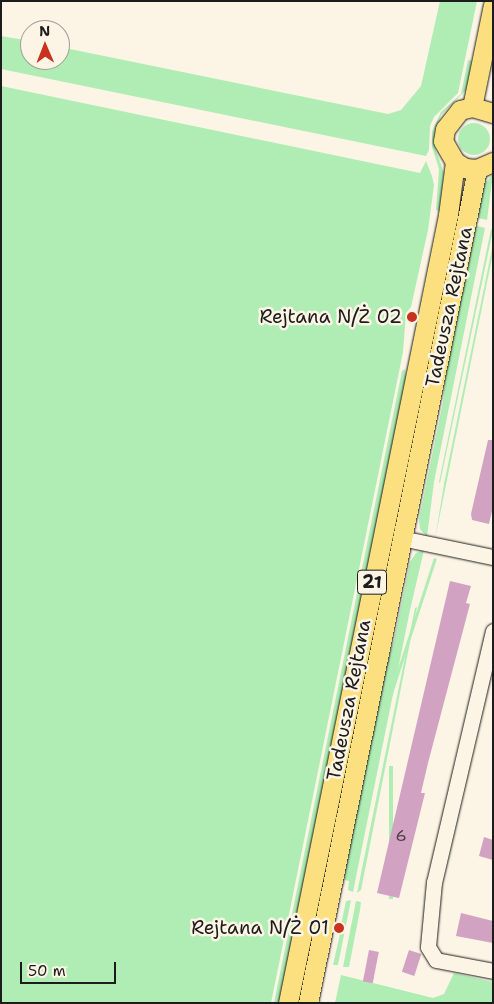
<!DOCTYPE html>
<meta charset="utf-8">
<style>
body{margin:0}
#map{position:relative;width:494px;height:1004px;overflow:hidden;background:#fcf5e5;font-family:"Shantell Sans",sans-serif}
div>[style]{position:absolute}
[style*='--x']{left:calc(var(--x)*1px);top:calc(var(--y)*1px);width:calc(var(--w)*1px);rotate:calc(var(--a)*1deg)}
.green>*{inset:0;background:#afedb4;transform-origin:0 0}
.round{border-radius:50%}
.building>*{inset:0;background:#d2a2c2;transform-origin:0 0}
.roads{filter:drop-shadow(0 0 1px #1c1c1c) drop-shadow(0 0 1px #1c1c1c)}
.minor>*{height:15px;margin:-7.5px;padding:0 7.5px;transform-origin:7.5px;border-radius:7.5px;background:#fcf5e5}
.major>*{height:19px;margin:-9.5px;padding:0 9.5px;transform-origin:9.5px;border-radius:9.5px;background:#fce080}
.dots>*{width:14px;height:14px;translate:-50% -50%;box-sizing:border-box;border:2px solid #fcf5e5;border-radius:50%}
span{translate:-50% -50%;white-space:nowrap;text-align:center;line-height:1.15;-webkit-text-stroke:5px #fcf5e5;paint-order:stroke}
.number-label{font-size:16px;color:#4a3e46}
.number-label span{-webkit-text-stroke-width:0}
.shield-label span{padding:1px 4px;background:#fcf5e5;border:1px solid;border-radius:4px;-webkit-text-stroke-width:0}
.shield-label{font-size:18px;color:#1c1c1c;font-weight:700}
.street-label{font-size:19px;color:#1c1c1c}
.poi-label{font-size:19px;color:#1c1c1c}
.right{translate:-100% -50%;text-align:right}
.frame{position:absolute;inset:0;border:2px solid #1c1c1c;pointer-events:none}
.north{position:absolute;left:20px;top:20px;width:50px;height:50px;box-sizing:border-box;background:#fcf5e5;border:1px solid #a29e95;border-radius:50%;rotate:359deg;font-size:14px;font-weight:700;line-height:20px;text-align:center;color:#1c1c1c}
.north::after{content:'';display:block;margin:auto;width:18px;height:22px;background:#c8321e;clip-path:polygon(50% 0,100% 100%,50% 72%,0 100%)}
.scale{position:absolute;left:20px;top:962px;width:96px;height:22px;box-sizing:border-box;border:2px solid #1c1c1c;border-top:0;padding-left:6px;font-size:15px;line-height:18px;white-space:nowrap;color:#1c1c1c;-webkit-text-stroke:4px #fcf5e5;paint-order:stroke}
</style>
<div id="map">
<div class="green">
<div style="clip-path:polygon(440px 1px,477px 1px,458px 93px,434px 117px,430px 126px,429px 150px,426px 156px,1px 69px,1px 36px,30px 41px,30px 60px,60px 60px,60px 47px,388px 114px,401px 110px,421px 86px)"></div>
<div style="clip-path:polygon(468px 60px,474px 61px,467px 89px,441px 115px,435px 131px,435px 148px,444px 173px,440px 211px,436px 210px,439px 169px,432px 147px,432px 132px,441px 112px,461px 94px)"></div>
<div style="clip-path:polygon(1px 86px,420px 173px,426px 161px,432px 176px,434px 185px,428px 230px,411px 307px,406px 313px,403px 352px,271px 1003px,1px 1003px)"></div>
<div class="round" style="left:458px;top:123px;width:32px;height:32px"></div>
<div style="clip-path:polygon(493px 174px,487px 220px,474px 217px,482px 187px)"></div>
<div style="clip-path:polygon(473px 225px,485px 228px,434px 482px,427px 537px,420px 529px,419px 519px,443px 402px,448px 345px)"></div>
<div style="clip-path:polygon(491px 229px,493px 230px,440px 483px,439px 482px)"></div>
<div style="clip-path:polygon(493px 244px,493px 253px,435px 539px,444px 484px)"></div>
<div style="clip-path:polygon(405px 369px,406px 377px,280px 1003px,274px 1003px,402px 371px)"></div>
<div style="clip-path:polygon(424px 550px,410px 610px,353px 892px,348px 890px,349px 881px,345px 880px,344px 857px,377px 695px,394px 640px,410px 562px,416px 553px)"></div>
<div style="left:434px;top:558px;width:3px;height:206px;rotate:18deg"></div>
<div style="clip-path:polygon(417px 607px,361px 890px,357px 893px,415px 608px)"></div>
<div style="left:389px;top:766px;width:4px;height:133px"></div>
<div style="clip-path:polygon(351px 900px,338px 965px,333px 965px,340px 934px,344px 934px,345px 926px,341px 925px,346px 901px)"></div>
<div style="clip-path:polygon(356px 901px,361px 902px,360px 910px,349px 967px,343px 967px)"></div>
<div style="clip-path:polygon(454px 973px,493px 982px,493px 1003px,335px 1003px,341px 975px,433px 998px,444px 994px)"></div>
</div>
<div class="building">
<div style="clip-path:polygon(488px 440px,493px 440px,493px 507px,489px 524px,472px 520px,471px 514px)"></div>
<div style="clip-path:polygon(450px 581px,471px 586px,466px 603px,470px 604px,428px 763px,421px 793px,425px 793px,399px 898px,377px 893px)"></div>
<div style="clip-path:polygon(484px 837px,493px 840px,493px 860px,479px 856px)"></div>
<div style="clip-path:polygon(461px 913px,493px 921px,493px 943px,456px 936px)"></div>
<div style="left:369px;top:950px;width:10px;height:32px;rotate:11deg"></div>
<div style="left:409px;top:950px;width:13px;height:23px;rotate:18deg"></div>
</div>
<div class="roads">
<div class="minor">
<div style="--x:401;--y:538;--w:94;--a:11.7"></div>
<div style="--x:493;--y:631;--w:258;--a:103.2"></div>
<div style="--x:434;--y:882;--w:65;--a:95.3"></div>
<div style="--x:428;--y:947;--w:15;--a:58"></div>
<div style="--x:436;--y:960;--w:58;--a:10.9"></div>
</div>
<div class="major">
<div style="--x:472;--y:107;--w:104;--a:-78.4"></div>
<div style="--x:493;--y:113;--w:22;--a:-164"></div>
<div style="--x:472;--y:107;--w:12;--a:166"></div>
<div style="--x:460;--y:110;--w:24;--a:128"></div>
<div style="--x:445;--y:129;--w:12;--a:99"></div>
<div style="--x:443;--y:141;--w:24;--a:60"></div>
<div style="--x:455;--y:162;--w:12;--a:31"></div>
<div style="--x:465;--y:168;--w:12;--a:5"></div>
<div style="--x:477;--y:169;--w:17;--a:-24"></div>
<div style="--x:288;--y:1003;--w:804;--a:-78.52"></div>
<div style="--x:448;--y:215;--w:53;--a:-82.5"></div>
<div style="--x:308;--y:1003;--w:851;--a:-78.54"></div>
</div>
</div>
<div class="dots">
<div style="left:412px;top:317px;background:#c8321e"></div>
<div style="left:339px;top:928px;background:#c8321e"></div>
</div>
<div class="number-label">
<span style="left:401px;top:836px">6</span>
</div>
<div class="shield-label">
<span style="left:372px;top:582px">21</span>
</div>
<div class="street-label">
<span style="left:449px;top:307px;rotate:-78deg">Tadeusza Rejtana</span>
<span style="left:349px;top:700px;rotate:-79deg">Tadeusza Rejtana</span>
</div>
<div class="poi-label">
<span class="right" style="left:402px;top:317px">Rejtana N/Ż 02</span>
<span class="right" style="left:329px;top:928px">Rejtana N/Ż 01</span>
</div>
<div class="frame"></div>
<div class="north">N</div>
<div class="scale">50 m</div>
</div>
